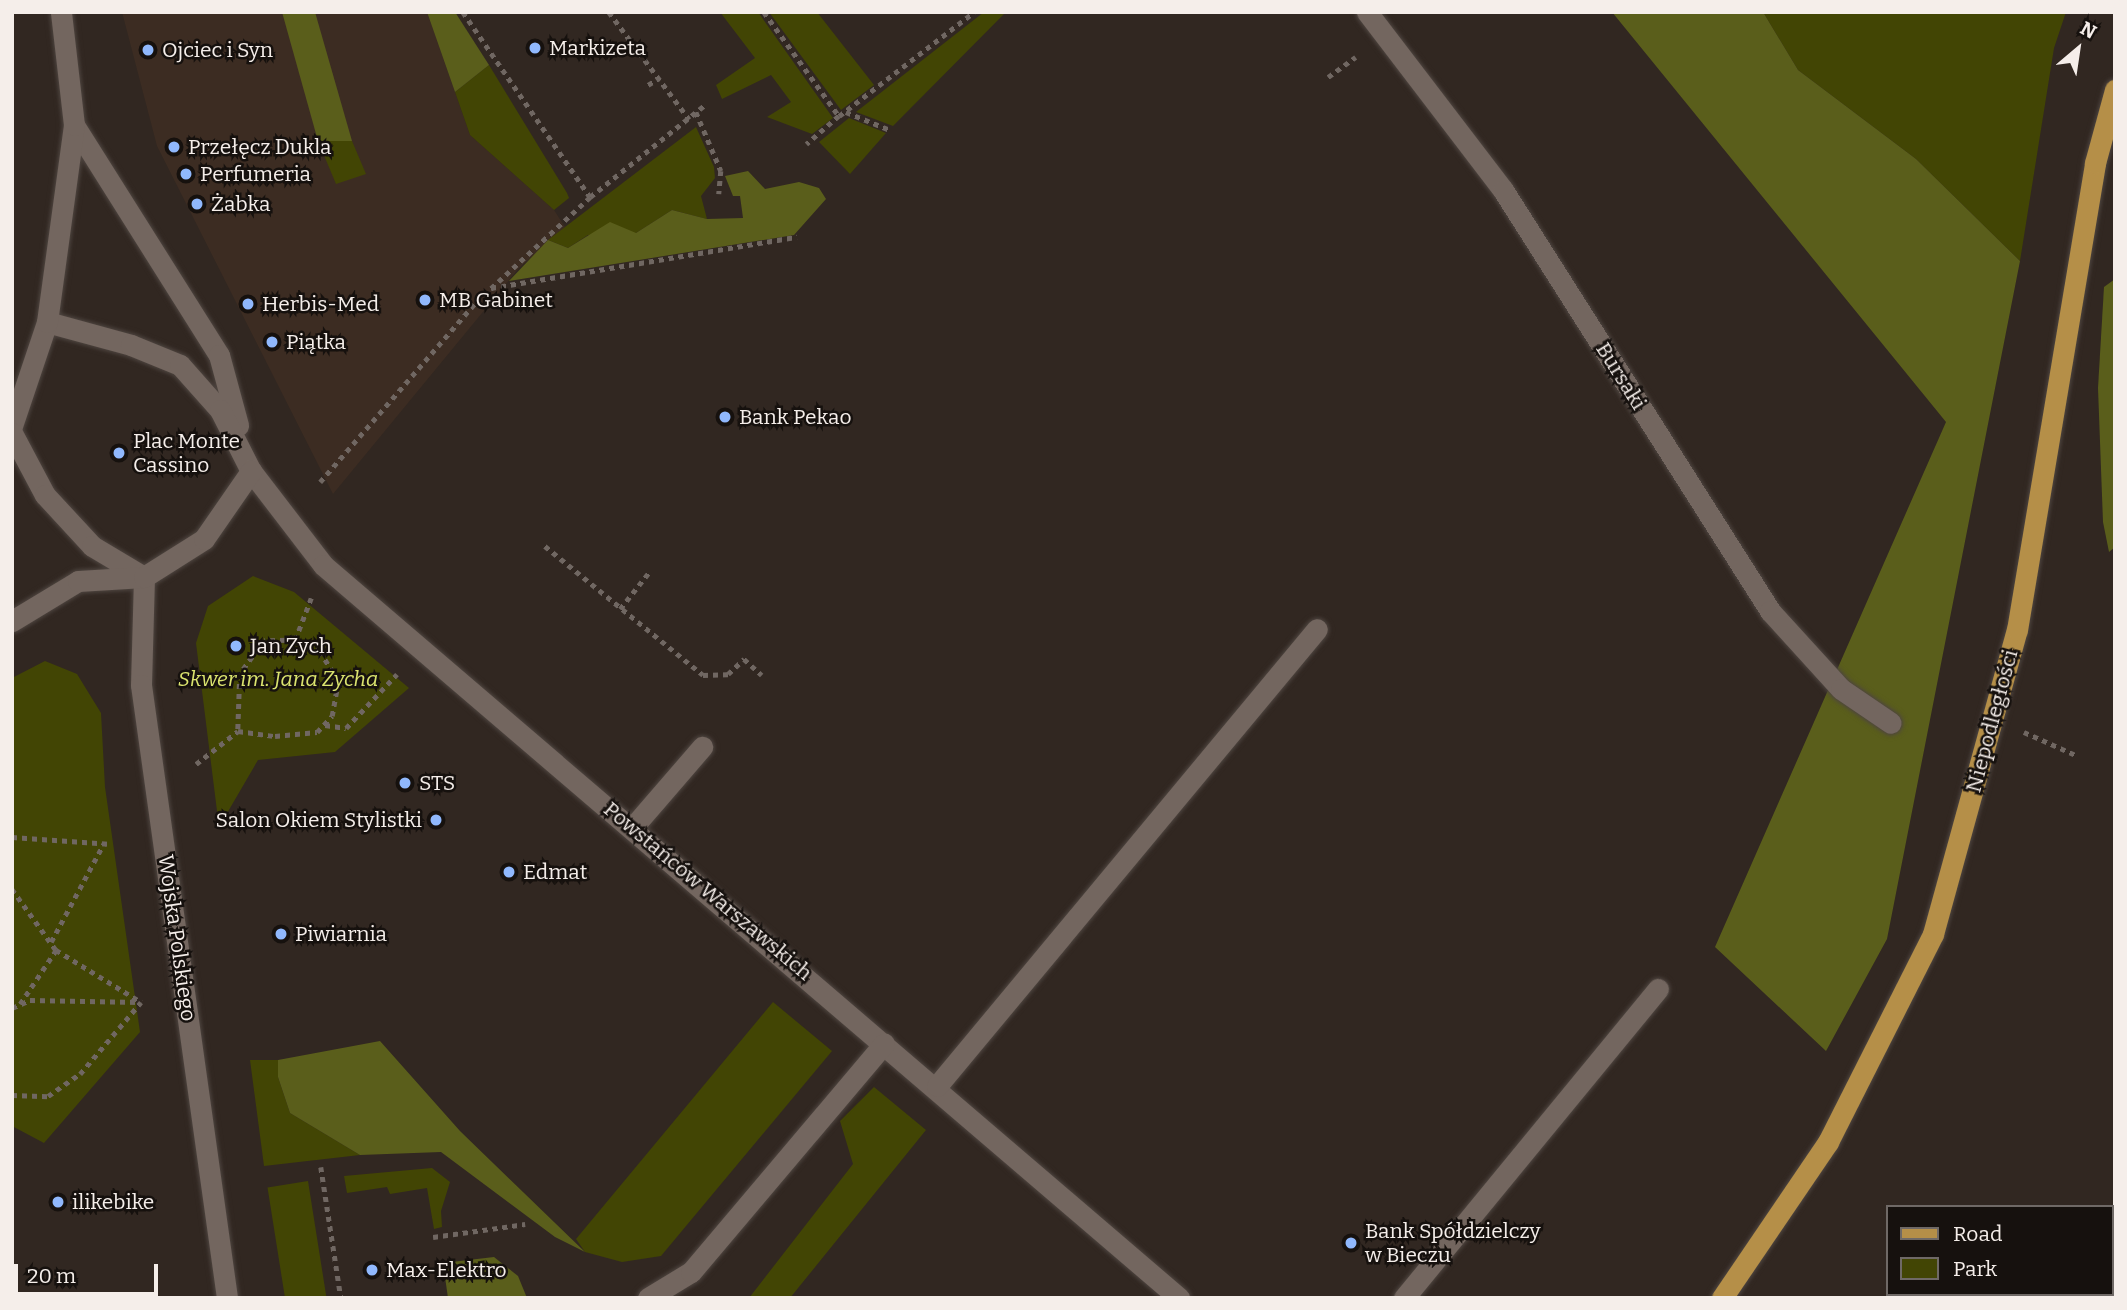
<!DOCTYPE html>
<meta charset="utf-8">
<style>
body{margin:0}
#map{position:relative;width:2127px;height:1310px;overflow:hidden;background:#312721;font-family:Bitter,serif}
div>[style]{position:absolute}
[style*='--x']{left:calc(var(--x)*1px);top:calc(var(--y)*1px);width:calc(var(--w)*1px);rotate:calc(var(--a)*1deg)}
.built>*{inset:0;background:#3c2c22}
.green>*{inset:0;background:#424504;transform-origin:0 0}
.forest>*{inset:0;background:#5a5e1b}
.path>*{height:4.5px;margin-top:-2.25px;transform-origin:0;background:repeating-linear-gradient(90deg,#706762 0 5px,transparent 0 10px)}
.roads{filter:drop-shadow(0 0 2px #4e4540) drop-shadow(0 0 2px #4e4540)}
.minor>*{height:21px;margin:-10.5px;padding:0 10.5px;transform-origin:10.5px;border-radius:10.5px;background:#73665f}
.major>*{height:21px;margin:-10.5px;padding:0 10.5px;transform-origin:10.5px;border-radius:10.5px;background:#b58f48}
.dots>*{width:19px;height:19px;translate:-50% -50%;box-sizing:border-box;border:4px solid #16110e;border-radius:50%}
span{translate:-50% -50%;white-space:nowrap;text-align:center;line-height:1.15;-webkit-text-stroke:5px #16110e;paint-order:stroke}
.poi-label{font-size:21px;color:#f5eeea}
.left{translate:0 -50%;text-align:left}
.right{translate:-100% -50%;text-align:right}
.street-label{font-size:21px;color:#f5eeea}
.park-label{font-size:21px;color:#dbe46f;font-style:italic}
.frame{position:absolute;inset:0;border:14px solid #f5eeea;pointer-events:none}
.legend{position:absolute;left:1886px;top:1205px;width:228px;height:91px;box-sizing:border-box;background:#16110e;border:2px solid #6f6966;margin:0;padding:9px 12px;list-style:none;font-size:21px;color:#f5eeea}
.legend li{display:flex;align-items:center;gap:14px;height:35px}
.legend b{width:35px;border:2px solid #6f6966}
.north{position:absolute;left:2043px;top:14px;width:70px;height:70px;-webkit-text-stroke:5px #16110e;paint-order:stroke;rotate:29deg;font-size:19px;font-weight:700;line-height:28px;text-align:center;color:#f5eeea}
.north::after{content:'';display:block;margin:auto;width:24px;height:32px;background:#f5eeea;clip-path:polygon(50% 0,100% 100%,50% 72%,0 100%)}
.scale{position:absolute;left:14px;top:1264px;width:144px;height:32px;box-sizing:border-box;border:4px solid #f5eeea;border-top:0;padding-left:9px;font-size:21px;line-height:24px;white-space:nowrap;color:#f5eeea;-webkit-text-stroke:5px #16110e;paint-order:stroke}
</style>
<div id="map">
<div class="built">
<div style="clip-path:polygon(122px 12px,427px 12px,470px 135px,554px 210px,565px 227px,519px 268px,333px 494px,157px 146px)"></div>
</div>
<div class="green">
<div style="clip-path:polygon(720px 12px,758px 12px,833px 118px,812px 134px,767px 117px,791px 102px,771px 75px,722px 99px,716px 85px,755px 58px)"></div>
<div style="clip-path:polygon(769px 12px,817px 12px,874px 85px,841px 110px)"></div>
<div style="clip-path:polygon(984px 12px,1006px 12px,893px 126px,856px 112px)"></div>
<div style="clip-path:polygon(1763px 12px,2066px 12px,2054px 48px,2020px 261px,1916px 159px,1798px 70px)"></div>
<div style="clip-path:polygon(489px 65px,567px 193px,569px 198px,554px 210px,470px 135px,455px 92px)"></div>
<div style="clip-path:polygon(849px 118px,886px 133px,850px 174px,819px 142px)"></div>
<div style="clip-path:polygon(696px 127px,714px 167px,715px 178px,701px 196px,707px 219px,672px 210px,636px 233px,588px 235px,568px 248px,548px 240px)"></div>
<div style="clip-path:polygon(318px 141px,352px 141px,366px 174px,336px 184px)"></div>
<div style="clip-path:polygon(253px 576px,294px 592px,409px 688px,335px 752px,258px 760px,219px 827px,196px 643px,208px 606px)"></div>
<div style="clip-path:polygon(45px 661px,77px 674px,101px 713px,105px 787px,140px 1032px,44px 1143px,12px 1126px,12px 678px)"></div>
<div style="clip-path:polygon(773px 1002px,832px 1051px,661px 1256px,622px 1262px,585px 1252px,576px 1239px)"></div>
<div style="clip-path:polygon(250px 1060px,278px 1060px,278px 1077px,290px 1113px,360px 1155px,264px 1166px)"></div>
<div style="clip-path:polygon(874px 1087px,926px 1130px,790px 1298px,749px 1298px,853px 1164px,840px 1121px)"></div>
<div style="clip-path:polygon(432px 1168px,450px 1182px,441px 1211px,442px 1227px,434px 1229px,427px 1188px,390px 1194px,387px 1187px,347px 1193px,344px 1176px)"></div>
<div style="left:308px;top:1181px;width:118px;height:41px;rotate:81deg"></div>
</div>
<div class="forest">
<div style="clip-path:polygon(282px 12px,315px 12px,352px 141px,318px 141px)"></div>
<div style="clip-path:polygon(427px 12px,455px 12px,489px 65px,455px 92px)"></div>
<div style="clip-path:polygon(1612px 12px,1763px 12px,1798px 70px,1916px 159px,2020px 261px,1887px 939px,1826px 1051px,1715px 947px,1946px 422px)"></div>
<div style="clip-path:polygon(748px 171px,765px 189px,799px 182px,819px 188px,826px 199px,794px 235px,509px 281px,548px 240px,568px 248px,610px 222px,636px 233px,672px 210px,707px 219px,743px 218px,740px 196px,733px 196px,725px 176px)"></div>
<div style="clip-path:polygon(2115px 279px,2115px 547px,2109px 552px,2103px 522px,2098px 388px,2104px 287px)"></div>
<div style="clip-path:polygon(380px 1041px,460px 1131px,585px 1252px,555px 1237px,441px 1152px,360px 1155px,290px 1113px,278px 1077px,278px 1060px)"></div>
<div style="clip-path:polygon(494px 1257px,518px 1276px,527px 1298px,448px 1298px,443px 1263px)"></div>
</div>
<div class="path">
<div style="--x:463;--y:12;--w:224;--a:55.5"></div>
<div style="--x:609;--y:12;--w:134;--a:53.2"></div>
<div style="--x:764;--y:12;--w:128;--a:54.2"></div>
<div style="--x:839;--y:116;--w:43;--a:138.8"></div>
<div style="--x:1328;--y:77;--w:34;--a:-36"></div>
<div style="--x:648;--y:85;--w:13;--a:-32"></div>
<div style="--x:696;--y:112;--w:64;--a:67"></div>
<div style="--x:721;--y:171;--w:23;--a:95"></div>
<div style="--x:846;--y:112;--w:48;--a:22.2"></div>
<div style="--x:839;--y:116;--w:170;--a:-37.6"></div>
<div style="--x:491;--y:288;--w:310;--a:-9.5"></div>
<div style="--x:320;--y:482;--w:238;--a:-49.1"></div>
<div style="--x:476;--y:302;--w:155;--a:-42.6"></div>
<div style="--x:590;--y:197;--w:149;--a:-38.7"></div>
<div style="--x:545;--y:546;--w:204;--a:39.2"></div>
<div style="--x:703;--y:675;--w:25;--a:-2"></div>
<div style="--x:728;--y:674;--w:22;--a:-43"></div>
<div style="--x:744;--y:659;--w:24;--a:42"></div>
<div style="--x:620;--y:609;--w:48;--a:-51.7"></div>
<div style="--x:295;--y:640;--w:45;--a:-69.1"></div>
<div style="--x:325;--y:725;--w:21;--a:8"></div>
<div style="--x:346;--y:728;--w:74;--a:-46.6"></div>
<div style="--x:2024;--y:732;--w:59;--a:24"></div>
<div style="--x:196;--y:764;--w:53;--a:-38.2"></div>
<div style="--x:238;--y:731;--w:37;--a:8"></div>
<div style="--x:275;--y:736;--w:42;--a:-5.4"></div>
<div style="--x:317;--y:732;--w:22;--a:-47"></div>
<div style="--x:332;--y:716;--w:36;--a:-80"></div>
<div style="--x:338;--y:681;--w:34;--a:-122"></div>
<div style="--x:320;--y:652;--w:28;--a:-154"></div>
<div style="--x:295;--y:640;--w:31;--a:178"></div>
<div style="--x:264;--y:641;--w:41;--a:126"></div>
<div style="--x:240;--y:674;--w:57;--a:92"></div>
<div style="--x:12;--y:837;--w:100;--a:4"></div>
<div style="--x:12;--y:889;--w:75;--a:54.2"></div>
<div style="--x:56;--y:950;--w:100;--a:31.5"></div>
<div style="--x:51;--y:942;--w:112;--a:-61.8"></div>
<div style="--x:20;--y:1004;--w:65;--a:-56.3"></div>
<div style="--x:12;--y:1008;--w:20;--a:-24"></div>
<div style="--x:30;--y:1000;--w:110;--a:1"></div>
<div style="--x:12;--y:1095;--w:36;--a:2"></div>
<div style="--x:48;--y:1096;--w:39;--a:-35"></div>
<div style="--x:80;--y:1074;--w:94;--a:-49.7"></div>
<div style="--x:321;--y:1167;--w:133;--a:81.3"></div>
<div style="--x:433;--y:1237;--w:93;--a:-8"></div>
</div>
<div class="roads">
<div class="minor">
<div style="--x:1367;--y:12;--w:224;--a:52.6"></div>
<div style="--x:1503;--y:190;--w:499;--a:57.6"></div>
<div style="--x:1770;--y:611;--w:105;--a:47.7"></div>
<div style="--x:1841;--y:689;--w:60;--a:34.2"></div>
<div style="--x:74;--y:125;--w:272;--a:57.8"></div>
<div style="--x:219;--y:355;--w:73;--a:74.8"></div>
<div style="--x:47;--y:322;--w:87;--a:15.3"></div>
<div style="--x:131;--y:345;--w:53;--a:22.2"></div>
<div style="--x:180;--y:365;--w:60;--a:48.4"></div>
<div style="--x:220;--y:410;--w:68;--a:63.1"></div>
<div style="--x:251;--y:471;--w:118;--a:52.5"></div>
<div style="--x:323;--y:565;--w:1127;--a:40.57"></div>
<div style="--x:12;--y:426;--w:110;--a:-71.4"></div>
<div style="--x:47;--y:322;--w:199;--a:-82.2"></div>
<div style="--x:74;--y:125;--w:114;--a:-96.6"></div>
<div style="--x:12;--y:433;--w:70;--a:62"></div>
<div style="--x:45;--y:495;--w:69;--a:47.3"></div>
<div style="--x:92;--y:546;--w:61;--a:30.8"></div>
<div style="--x:144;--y:577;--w:108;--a:91.6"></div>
<div style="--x:141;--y:685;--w:619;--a:82.01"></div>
<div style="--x:12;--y:621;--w:77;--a:-31.2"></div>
<div style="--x:78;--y:581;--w:66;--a:-3.5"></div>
<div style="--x:144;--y:577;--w:71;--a:-32.3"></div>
<div style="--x:204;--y:539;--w:83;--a:-55.3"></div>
<div style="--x:633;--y:827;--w:106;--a:-49.2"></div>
<div style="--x:937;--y:1086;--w:594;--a:-50.26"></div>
<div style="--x:648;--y:1298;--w:50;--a:-31.2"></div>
<div style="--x:691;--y:1272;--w:299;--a:-49.8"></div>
<div style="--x:1404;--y:1298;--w:400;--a:-50.6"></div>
</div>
<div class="major">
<div style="--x:1722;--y:1298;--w:189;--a:-55.8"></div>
<div style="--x:1828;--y:1142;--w:233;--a:-63.2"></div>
<div style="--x:1933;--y:934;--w:315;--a:-74.6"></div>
<div style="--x:2017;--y:630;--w:473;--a:-80.5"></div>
<div style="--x:2095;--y:163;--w:76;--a:-74.7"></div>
</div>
</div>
<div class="dots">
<div style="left:535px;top:48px;background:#90b8fd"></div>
<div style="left:148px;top:50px;background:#90b8fd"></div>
<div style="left:174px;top:147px;background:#90b8fd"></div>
<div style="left:186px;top:174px;background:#90b8fd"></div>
<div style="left:197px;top:204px;background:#90b8fd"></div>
<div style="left:425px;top:300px;background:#90b8fd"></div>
<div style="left:248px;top:304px;background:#90b8fd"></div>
<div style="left:272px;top:342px;background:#90b8fd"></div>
<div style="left:725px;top:417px;background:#90b8fd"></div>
<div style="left:119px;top:453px;background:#90b8fd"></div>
<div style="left:236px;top:646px;background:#90b8fd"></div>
<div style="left:405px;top:783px;background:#90b8fd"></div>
<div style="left:436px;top:820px;background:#90b8fd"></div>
<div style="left:509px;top:872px;background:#90b8fd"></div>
<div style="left:281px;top:934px;background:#90b8fd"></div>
<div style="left:58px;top:1202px;background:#90b8fd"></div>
<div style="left:1351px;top:1243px;background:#90b8fd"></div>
<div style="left:372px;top:1270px;background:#90b8fd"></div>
</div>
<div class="poi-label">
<span class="left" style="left:549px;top:48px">Markizeta</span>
<span class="left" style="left:162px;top:50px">Ojciec i Syn</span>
<span class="left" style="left:188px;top:147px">Przełęcz Dukla</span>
<span class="left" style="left:200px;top:174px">Perfumeria</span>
<span class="left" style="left:211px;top:204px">Żabka</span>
<span class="left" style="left:439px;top:300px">MB Gabinet</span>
<span class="left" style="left:262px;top:304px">Herbis-Med</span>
<span class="left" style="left:286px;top:342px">Piątka</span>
<span class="left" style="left:739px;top:417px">Bank Pekao</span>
<span class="left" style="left:133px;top:453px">Plac Monte<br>Cassino</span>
<span class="left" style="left:250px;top:646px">Jan Zych</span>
<span class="left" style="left:419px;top:783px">STS</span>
<span class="right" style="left:422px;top:820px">Salon Okiem Stylistki</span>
<span class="left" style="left:523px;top:872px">Edmat</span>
<span class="left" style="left:295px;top:934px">Piwiarnia</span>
<span class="left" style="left:72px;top:1202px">ilikebike</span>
<span class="left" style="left:1365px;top:1243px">Bank Spółdzielczy<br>w Bieczu</span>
<span class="left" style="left:386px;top:1270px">Max-Elektro</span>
</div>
<div class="street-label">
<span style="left:1621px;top:376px;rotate:58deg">Bursaki</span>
<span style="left:1992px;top:721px;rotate:-75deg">Niepodległości</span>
<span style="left:708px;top:891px;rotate:40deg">Powstańców Warszawskich</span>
<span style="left:177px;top:938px;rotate:82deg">Wojska Polskiego</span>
</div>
<div class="park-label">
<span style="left:278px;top:679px">Skwer im. Jana Zycha</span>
</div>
<div class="frame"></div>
<ul class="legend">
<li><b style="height:9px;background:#b58f48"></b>Road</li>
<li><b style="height:19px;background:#424504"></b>Park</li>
</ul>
<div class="north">N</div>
<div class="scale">20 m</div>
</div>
